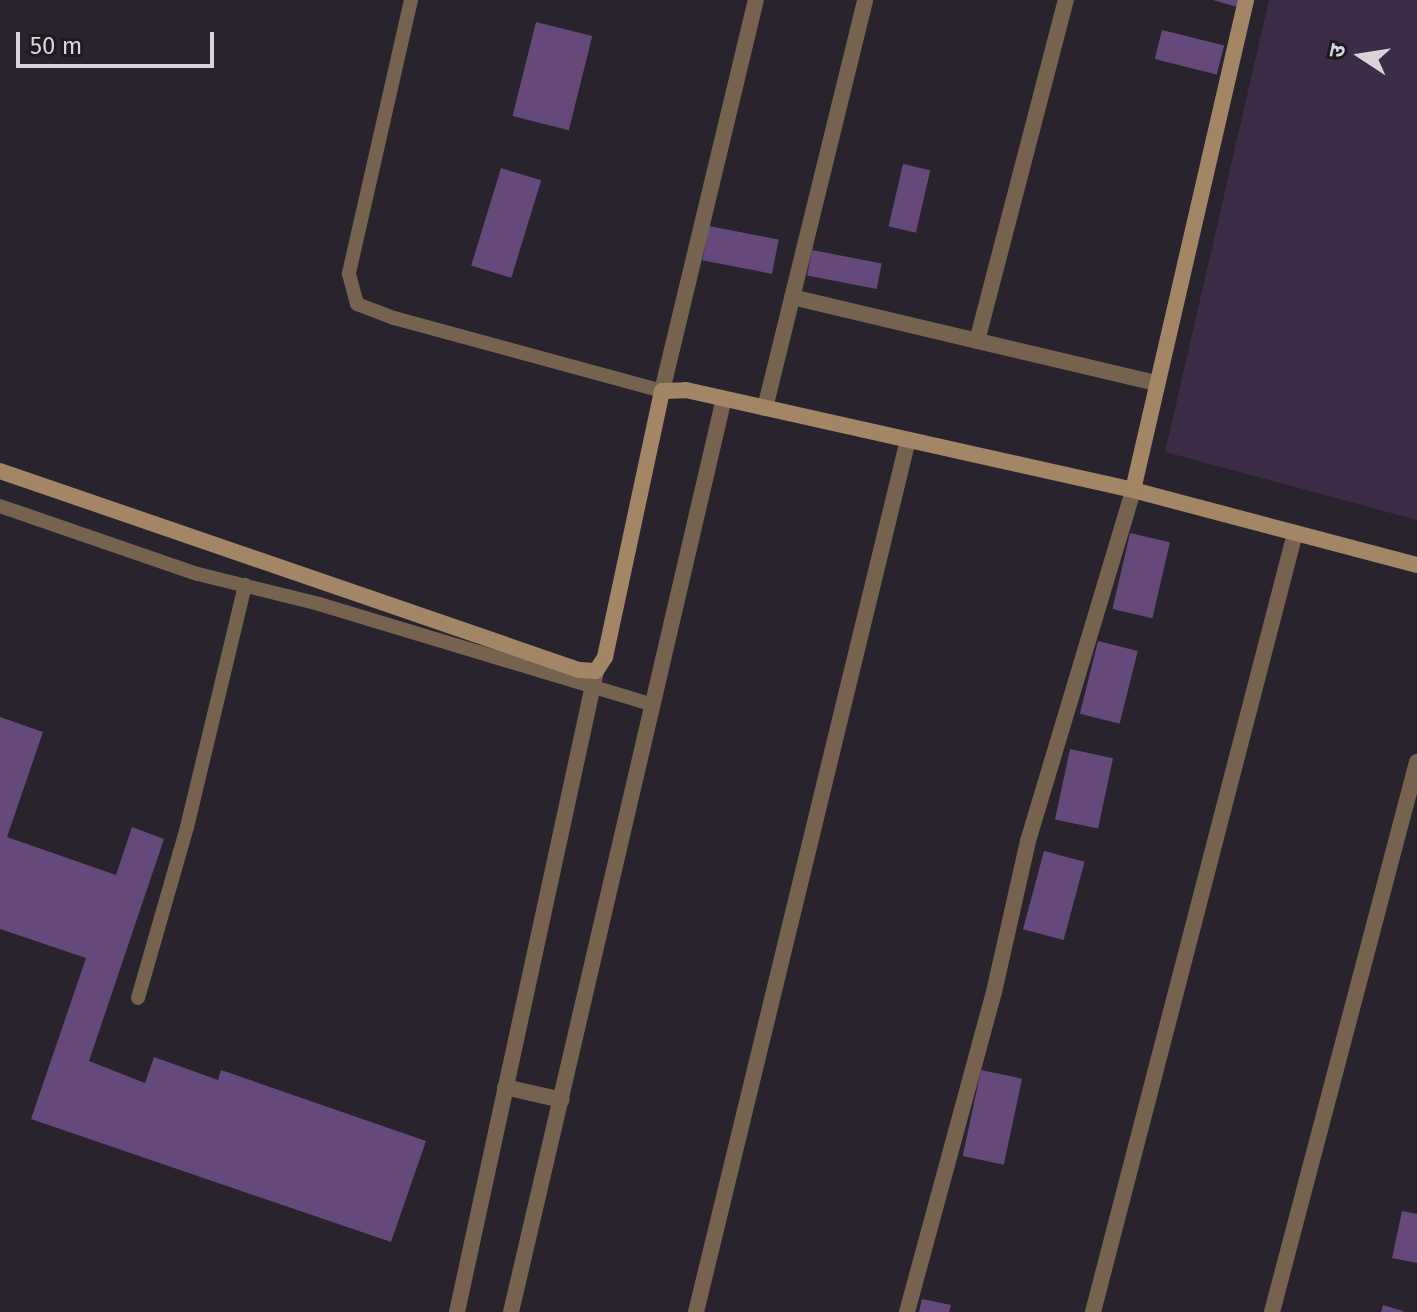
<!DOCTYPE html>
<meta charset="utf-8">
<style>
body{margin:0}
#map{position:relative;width:1417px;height:1312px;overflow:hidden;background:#28232c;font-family:"Fira Sans","Noto Sans Devanagari",sans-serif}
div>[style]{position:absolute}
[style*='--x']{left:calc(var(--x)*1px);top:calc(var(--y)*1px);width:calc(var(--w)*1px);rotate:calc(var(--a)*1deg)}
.green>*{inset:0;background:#3c2c48}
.building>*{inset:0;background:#64497a;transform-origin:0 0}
.lane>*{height:14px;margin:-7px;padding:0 7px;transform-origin:7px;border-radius:7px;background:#75634f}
.street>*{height:16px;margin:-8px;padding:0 8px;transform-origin:8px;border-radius:8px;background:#75634f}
.secondary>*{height:16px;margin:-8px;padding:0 8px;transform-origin:8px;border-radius:8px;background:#a28665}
span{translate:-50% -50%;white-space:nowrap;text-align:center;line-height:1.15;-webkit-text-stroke:7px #1e1a22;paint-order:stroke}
.north{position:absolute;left:1321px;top:16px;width:80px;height:80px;-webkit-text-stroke:6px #1e1a22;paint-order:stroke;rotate:282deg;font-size:22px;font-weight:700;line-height:32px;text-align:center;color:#d8d4da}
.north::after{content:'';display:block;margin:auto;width:28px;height:36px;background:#d8d4da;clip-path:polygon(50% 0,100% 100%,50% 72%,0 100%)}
.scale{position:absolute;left:16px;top:32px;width:198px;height:36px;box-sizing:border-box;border:4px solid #d8d4da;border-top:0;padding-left:10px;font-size:24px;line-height:28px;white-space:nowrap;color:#d8d4da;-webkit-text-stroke:6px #1e1a22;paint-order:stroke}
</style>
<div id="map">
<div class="green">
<div style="clip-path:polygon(1269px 0,1417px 0,1417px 520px,1165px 452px)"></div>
</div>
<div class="building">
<div style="clip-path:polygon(1213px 0,1238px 0,1237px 7px)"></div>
<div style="left:536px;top:22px;width:58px;height:97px;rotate:14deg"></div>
<div style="left:1162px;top:30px;width:64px;height:30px;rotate:14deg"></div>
<div style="left:903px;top:164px;width:28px;height:64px;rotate:13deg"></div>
<div style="left:501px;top:168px;width:42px;height:102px;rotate:17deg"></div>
<div style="left:709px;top:226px;width:71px;height:35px;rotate:11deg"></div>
<div style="left:812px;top:250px;width:71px;height:26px;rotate:11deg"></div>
<div style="left:1130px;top:533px;width:41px;height:78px;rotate:13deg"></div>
<div style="left:1098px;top:641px;width:41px;height:75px;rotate:14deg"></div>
<div style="clip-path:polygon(0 717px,43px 732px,7px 837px,116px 875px,132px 827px,164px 839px,89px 1061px,145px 1083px,154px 1057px,218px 1080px,221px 1070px,426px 1141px,391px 1242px,31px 1119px,86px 958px,0 929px)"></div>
<div style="left:1070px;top:749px;width:44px;height:72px;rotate:12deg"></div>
<div style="left:1044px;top:851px;width:42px;height:81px;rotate:15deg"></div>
<div style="left:981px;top:1070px;width:42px;height:88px;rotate:12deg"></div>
<div style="clip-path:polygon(1402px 1211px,1417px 1214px,1417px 1263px,1392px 1258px)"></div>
<div style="clip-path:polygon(922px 1299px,951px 1305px,949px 1312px,919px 1312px)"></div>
<div style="clip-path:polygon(1383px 1305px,1403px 1311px,1403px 1312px,1381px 1312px)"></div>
</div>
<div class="lane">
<div style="--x:411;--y:0;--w:281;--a:102.8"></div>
<div style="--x:349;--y:274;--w:31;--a:75"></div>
<div style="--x:357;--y:304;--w:40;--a:21"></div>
<div style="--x:394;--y:318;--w:278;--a:15.2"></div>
<div style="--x:0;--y:506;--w:209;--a:19"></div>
<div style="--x:198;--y:574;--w:125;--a:13.9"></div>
<div style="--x:319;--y:604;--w:349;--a:16.8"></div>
<div style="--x:138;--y:998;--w:178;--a:-74"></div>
<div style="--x:187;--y:827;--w:249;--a:-76.5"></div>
</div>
<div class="street">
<div style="--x:792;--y:297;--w:375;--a:13.3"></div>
<div style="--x:977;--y:341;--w:352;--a:-75.4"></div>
<div style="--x:662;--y:391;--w:402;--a:-76.5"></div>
<div style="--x:765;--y:408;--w:420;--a:-76.2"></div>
<div style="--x:505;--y:1087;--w:58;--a:12.8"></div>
<div style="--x:457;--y:1312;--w:656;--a:-77.76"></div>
<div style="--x:511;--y:1312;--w:938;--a:-76.88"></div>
<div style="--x:696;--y:1312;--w:897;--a:-76.34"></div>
<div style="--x:907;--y:1312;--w:332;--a:-74.8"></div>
<div style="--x:994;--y:992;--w:155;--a:-77.3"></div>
<div style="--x:1028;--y:841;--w:366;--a:-73.3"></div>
<div style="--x:1093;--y:1312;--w:805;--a:-75.46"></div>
<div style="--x:1272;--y:1312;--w:569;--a:-75.23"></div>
</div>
<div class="secondary">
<div style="--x:0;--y:471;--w:612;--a:18.97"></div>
<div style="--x:579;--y:670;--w:17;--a:3"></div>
<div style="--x:596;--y:671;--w:17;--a:-57"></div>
<div style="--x:605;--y:657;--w:272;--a:-77.9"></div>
<div style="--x:662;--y:391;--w:24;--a:-2"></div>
<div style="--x:686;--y:390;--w:458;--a:12.6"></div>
<div style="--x:1133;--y:490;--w:294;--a:14.8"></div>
<div style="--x:1133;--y:490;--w:503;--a:-77.01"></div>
</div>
<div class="north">उ</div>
<div class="scale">50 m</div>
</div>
